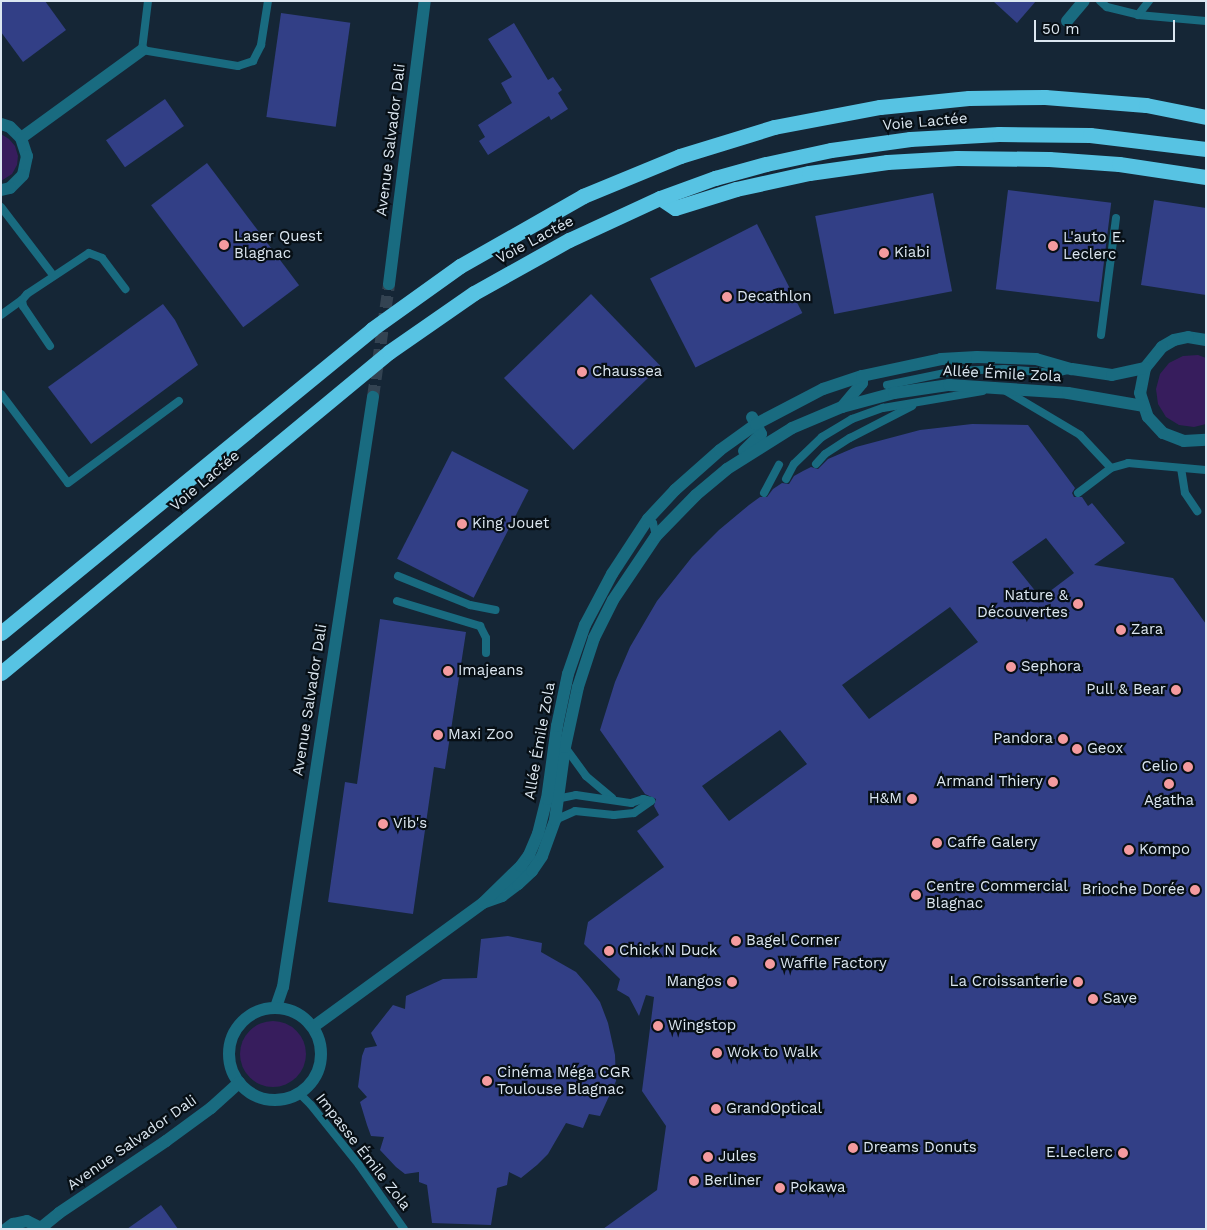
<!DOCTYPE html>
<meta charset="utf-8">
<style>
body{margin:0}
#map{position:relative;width:1207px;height:1230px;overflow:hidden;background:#152636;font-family:"Work Sans",sans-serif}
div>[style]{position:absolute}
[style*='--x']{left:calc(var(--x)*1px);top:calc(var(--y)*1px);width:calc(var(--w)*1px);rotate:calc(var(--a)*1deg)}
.green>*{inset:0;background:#371d5d}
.round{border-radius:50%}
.building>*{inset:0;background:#323f86;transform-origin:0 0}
.street-tunnel>*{height:12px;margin-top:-6px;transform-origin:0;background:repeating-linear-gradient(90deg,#334352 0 12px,transparent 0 18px)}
.lane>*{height:8px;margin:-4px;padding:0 4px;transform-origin:4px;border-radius:4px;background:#196b80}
.street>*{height:12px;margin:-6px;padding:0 6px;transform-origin:6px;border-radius:6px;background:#196b80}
.street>.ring{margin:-6px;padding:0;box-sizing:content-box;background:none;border:12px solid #196b80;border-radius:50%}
.highway>*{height:15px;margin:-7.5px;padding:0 7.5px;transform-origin:7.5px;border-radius:7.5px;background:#57c3e3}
.dots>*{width:14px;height:14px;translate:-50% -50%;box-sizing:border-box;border:2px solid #070f15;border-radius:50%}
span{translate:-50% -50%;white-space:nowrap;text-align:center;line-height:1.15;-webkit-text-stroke:4.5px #070f15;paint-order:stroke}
.street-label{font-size:15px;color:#dce7f1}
.poi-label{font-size:15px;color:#dce7f1}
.left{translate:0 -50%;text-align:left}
.right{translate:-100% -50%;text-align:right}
.frame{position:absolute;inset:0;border:2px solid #dce7f1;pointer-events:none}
.scale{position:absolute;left:1034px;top:20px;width:141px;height:22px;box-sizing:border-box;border:2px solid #dce7f1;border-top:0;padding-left:6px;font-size:15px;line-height:18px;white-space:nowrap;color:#dce7f1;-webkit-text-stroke:4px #070f15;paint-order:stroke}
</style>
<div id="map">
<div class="green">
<div style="clip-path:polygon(1px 134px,9px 139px,15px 146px,18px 156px,17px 165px,12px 174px,1px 181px)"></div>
<div style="clip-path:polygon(1198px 355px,1206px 358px,1206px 424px,1194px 427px,1179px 425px,1166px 417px,1158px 404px,1156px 389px,1160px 374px,1169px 363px,1183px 356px)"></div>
<div class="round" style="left:240px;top:1021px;width:66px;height:66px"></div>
</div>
<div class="building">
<div style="clip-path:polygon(1px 1px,45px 1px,66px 30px,23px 62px,1px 32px)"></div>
<div style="clip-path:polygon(993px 1px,1036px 1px,1017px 23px)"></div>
<div style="left:281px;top:13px;width:70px;height:105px;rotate:8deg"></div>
<div style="clip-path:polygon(514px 23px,548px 80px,553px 77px,562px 90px,558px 93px,568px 109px,551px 120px,549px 116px,488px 155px,479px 141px,485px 137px,478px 125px,512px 103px,501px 83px,512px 77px,488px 39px)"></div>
<div style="left:165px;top:99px;width:33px;height:72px;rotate:55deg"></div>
<div style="left:207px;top:163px;width:153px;height:70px;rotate:53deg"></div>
<div style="left:1008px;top:190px;width:104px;height:100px;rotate:7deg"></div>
<div style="left:933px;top:193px;width:100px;height:120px;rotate:79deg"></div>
<div style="clip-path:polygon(1154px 200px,1206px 208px,1206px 295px,1141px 285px)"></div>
<div style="left:757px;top:224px;width:100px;height:120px;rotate:63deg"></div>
<div style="left:591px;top:294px;width:100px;height:121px;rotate:46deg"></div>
<div style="clip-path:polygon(163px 304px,175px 320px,198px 365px,91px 444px,48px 387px)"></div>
<div style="clip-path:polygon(evenodd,972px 424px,1028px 425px,1075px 488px,1072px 493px,1074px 497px,1082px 497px,1088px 506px,1092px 503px,1125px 543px,1094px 565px,1173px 578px,1206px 624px,1206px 1229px,603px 1229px,657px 1190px,666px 1126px,642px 1091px,654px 997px,646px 995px,639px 1016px,629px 997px,617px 990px,620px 979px,584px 944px,588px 922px,664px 867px,637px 831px,659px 815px,654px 806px,656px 799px,645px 794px,600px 730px,615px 682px,630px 647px,657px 601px,692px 557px,719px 530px,749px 505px,760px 497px,767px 497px,773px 489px,782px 483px,789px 484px,794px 476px,803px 471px,811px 467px,818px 469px,828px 459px,856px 447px,920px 430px,972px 424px,1046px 538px,1074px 573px,1041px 598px,1012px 562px,1046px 538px,972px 424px,950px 607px,978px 642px,869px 719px,842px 685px,950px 607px,972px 424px,780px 730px,807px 764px,729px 821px,702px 786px,780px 730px)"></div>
<div style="left:452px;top:451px;width:86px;height:121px;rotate:27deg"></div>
<div style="clip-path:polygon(380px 619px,466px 632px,445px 769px,434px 767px,413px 914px,328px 902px,345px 782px,357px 784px)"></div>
<div style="clip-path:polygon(508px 936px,542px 943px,541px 952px,576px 972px,589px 987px,600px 1002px,608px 1023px,615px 1055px,616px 1081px,600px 1116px,589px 1114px,583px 1128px,566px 1123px,548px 1154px,537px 1165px,521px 1178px,509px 1172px,507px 1185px,497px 1188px,491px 1225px,432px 1223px,427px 1185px,419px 1182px,419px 1172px,405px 1174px,396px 1167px,380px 1150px,384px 1137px,371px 1136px,367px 1125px,360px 1102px,367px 1097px,358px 1087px,362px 1056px,365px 1048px,377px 1046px,371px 1033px,393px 1005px,405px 1009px,406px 996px,443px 979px,477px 978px,481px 939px)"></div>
<div style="clip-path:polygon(161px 1205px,178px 1229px,127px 1229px)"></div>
</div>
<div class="street-tunnel">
<div style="--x:373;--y:397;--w:114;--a:-81.9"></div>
</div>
<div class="lane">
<div style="--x:148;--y:1;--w:49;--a:97"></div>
<div style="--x:142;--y:50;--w:97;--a:9.5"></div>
<div style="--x:238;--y:66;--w:16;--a:-18"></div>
<div style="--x:253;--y:61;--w:18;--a:-63"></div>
<div style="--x:261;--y:45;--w:45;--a:-81"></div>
<div style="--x:1100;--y:1;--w:9;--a:41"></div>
<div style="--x:1107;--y:7;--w:32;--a:14"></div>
<div style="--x:1138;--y:15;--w:68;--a:5"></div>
<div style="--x:1138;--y:15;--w:18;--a:-52"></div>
<div style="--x:1;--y:207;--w:86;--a:52.6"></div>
<div style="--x:1;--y:315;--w:26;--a:-36"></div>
<div style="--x:1101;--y:335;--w:118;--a:-82.7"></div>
<div style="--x:50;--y:346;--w:48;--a:-124"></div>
<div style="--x:23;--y:306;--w:6;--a:-99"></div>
<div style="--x:22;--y:300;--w:8;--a:-50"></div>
<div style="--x:27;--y:294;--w:74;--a:-33.5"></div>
<div style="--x:89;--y:253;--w:14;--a:21"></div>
<div style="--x:102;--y:258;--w:39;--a:53"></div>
<div style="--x:887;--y:385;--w:68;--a:-11.8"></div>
<div style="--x:954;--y:371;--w:50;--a:-2.3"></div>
<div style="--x:1004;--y:369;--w:51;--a:4.5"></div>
<div style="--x:1055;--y:373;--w:13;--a:-13"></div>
<div style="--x:1006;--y:391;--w:86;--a:30.7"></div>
<div style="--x:1080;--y:435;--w:45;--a:46.8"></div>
<div style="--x:1;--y:394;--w:111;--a:53"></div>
<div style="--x:68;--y:483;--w:138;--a:-36.5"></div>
<div style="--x:816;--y:464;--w:13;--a:-48"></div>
<div style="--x:825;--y:454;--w:30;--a:-33"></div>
<div style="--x:850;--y:438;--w:70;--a:-27.3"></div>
<div style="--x:1181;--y:468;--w:25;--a:81"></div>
<div style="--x:1185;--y:493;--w:22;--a:56"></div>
<div style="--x:786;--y:479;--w:17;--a:-62"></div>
<div style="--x:794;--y:464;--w:39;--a:-44"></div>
<div style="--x:822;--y:437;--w:35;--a:-31"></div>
<div style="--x:852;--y:419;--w:33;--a:-20"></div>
<div style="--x:883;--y:408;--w:101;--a:-9.6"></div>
<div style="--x:764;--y:493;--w:32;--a:-62"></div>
<div style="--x:1078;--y:493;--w:41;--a:-37.1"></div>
<div style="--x:1111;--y:468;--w:18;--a:-16"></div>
<div style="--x:1128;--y:463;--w:78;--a:5.1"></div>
<div style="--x:648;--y:519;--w:6;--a:39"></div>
<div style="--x:653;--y:523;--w:13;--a:77"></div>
<div style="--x:398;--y:576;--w:78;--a:21.9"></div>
<div style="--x:470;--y:605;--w:26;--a:11"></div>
<div style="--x:397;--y:601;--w:87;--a:16.8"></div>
<div style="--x:480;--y:626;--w:13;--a:63"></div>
<div style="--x:486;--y:638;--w:15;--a:90"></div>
<div style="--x:565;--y:747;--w:36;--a:54"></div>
<div style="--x:586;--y:776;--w:34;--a:40"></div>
<div style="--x:556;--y:799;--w:20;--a:-11"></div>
<div style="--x:576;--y:795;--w:56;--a:8.3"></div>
<div style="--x:631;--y:803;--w:13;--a:-18"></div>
<div style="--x:643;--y:799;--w:8;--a:14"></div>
<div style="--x:555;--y:820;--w:22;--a:-24"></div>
<div style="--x:575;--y:811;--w:39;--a:6"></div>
<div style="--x:614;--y:815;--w:20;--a:-6"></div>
<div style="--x:634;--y:813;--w:21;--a:-35"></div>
<div style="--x:299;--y:1093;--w:17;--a:45"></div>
<div style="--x:311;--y:1105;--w:77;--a:51.3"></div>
<div style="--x:359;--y:1165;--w:78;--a:54.9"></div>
</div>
<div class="street">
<div style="--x:1067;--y:21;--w:26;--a:-50"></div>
<div style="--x:1;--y:124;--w:9;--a:18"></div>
<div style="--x:10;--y:127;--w:16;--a:45"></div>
<div style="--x:21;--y:138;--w:19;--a:72"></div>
<div style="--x:27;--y:156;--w:19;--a:102"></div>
<div style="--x:23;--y:175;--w:18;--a:135"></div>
<div style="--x:10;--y:188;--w:9;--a:167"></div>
<div style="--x:21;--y:138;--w:150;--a:-36"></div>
<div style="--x:389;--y:284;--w:285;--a:-82.8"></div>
<div style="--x:1206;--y:340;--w:18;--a:-171"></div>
<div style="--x:1188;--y:337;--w:14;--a:168"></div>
<div style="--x:1174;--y:340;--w:14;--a:150"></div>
<div style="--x:1162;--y:347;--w:27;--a:129"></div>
<div style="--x:1145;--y:368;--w:25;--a:101"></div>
<div style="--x:1140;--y:393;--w:25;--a:72"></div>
<div style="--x:1148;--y:417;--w:22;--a:47"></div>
<div style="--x:1163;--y:433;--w:22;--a:21"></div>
<div style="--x:1184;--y:441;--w:22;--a:-3"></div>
<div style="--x:842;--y:407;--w:31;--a:-50"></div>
<div style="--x:862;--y:383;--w:7;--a:-90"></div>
<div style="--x:744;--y:451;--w:24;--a:-45"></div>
<div style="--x:761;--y:434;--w:19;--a:-118"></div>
<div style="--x:485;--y:902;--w:18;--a:-19"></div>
<div style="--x:502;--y:896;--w:20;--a:-37"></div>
<div style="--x:518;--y:884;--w:19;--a:-43"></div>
<div style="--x:532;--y:871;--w:18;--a:-56"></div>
<div style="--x:542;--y:856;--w:38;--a:-70"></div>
<div style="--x:555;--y:820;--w:74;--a:-82.2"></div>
<div style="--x:565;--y:747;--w:61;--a:-77.8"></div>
<div style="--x:578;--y:687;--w:52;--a:-71.9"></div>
<div style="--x:594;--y:638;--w:42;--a:-63.4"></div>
<div style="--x:613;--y:600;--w:77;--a:-56.1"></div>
<div style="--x:656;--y:536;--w:57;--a:-45.7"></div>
<div style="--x:696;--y:495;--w:40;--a:-40"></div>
<div style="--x:727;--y:469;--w:77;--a:-32.2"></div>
<div style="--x:792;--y:428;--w:54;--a:-22.8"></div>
<div style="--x:842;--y:407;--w:54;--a:-15.1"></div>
<div style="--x:894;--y:393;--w:56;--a:-8.3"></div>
<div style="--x:949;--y:385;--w:119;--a:3.8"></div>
<div style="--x:1068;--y:393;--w:76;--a:9.8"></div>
<div style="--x:276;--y:1007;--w:21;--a:-71"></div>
<div style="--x:283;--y:987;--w:597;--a:-81.33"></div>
<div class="ring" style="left:229px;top:1008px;width:80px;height:80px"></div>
<div style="--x:313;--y:1027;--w:210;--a:-36.1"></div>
<div style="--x:483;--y:903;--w:53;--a:-44.2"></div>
<div style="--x:521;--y:866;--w:14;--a:-54"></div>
<div style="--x:529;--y:855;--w:23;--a:-67"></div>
<div style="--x:538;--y:834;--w:36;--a:-76"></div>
<div style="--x:547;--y:799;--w:74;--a:-82.2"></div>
<div style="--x:557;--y:726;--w:53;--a:-78.1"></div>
<div style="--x:568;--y:674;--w:52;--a:-70.9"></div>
<div style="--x:585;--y:625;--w:58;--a:-62.1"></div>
<div style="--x:612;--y:574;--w:66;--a:-56.8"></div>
<div style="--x:648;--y:519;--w:40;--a:-47"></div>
<div style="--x:675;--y:490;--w:60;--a:-41.6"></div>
<div style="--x:720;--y:450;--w:44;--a:-35.8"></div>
<div style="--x:756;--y:424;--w:76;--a:-27.6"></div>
<div style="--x:823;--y:389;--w:41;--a:-18.4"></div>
<div style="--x:862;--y:376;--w:81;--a:-12.1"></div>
<div style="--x:941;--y:359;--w:36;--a:-3"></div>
<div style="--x:977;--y:357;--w:59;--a:1.9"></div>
<div style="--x:1036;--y:359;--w:37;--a:16"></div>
<div style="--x:1072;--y:369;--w:40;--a:8.5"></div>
<div style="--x:1112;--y:375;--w:34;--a:-12"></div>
<div style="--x:42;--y:1227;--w:22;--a:-39"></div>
<div style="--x:59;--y:1213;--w:129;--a:-33.9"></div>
<div style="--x:166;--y:1141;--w:56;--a:-36.3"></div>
<div style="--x:211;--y:1108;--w:38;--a:-42"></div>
<div style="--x:6;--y:1229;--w:9;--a:-36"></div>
<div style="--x:13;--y:1224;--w:14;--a:-12"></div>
<div style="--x:27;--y:1221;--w:18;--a:27"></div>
</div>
<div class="highway">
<div style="--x:660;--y:198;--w:18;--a:34"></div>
<div style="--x:675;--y:208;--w:64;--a:-17.3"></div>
<div style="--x:736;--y:189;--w:75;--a:-12.4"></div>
<div style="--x:809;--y:173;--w:79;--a:-8"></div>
<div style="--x:887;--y:162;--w:70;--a:-3.3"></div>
<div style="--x:957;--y:158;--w:92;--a:0.6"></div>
<div style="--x:1049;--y:159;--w:70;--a:4.1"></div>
<div style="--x:1119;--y:164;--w:88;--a:8.5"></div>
<div style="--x:1;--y:633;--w:480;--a:-39.3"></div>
<div style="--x:372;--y:329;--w:108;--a:-35.6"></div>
<div style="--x:460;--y:266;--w:142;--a:-29.6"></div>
<div style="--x:583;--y:196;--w:105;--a:-22.4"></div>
<div style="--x:680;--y:156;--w:98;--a:-17.1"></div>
<div style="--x:774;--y:127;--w:108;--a:-10.7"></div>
<div style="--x:880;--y:107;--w:89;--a:-5.8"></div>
<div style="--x:969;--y:98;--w:76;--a:-0.8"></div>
<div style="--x:1045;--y:97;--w:101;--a:4.5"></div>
<div style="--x:1146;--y:105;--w:61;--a:11.3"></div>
<div style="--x:1;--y:673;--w:504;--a:-39.6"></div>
<div style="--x:389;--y:352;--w:103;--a:-34.8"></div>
<div style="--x:474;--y:293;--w:109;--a:-29.2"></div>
<div style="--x:569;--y:240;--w:100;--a:-24.8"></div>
<div style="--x:660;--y:198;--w:59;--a:-20"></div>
<div style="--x:715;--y:178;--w:53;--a:-15.4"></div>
<div style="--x:766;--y:164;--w:66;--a:-12.2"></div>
<div style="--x:831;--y:150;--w:80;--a:-7.9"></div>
<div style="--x:910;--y:139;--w:89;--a:-3.2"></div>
<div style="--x:999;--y:134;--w:91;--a:0.6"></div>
<div style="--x:1090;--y:135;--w:117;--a:6.9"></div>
</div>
<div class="dots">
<div style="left:224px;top:245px;background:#f49b9f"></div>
<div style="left:1053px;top:246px;background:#f49b9f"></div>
<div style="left:884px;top:253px;background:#f49b9f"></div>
<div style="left:727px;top:297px;background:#f49b9f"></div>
<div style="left:582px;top:372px;background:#f49b9f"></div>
<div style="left:462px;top:524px;background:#f49b9f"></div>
<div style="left:1078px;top:604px;background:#f49b9f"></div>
<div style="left:1121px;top:630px;background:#f49b9f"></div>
<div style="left:1011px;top:667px;background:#f49b9f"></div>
<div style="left:448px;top:671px;background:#f49b9f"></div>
<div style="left:1176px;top:690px;background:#f49b9f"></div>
<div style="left:438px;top:735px;background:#f49b9f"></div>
<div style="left:1063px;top:739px;background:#f49b9f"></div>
<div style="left:1077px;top:749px;background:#f49b9f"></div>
<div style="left:1188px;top:767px;background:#f49b9f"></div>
<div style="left:1053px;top:782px;background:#f49b9f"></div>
<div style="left:1169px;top:784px;background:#f49b9f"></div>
<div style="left:912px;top:799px;background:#f49b9f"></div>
<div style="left:383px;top:824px;background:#f49b9f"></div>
<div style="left:937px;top:843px;background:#f49b9f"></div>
<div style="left:1129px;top:850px;background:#f49b9f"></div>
<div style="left:1195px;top:890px;background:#f49b9f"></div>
<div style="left:916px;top:895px;background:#f49b9f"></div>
<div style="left:736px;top:941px;background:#f49b9f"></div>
<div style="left:609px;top:951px;background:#f49b9f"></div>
<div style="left:770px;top:964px;background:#f49b9f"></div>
<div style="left:732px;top:982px;background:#f49b9f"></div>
<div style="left:1078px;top:982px;background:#f49b9f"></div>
<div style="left:1093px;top:999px;background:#f49b9f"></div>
<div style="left:658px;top:1026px;background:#f49b9f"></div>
<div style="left:717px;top:1053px;background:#f49b9f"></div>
<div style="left:487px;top:1081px;background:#f49b9f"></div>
<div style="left:716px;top:1109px;background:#f49b9f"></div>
<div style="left:853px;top:1148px;background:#f49b9f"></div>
<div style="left:1123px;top:1153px;background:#f49b9f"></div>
<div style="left:708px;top:1157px;background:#f49b9f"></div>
<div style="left:694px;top:1181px;background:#f49b9f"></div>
<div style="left:780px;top:1188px;background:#f49b9f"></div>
</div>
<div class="street-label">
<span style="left:925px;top:122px;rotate:-5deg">Voie Lactée</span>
<span style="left:391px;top:140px;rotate:-83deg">Avenue Salvador Dali</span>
<span style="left:535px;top:240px;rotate:-28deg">Voie Lactée</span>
<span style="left:1002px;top:374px;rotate:3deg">Allée Émile Zola</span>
<span style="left:205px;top:481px;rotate:-40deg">Voie Lactée</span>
<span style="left:310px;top:700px;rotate:-81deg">Avenue Salvador Dali</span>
<span style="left:540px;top:741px;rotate:-80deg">Allée Émile Zola</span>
<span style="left:132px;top:1143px;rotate:-35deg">Avenue Salvador Dali</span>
<span style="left:363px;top:1152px;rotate:52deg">Impasse Émile Zola</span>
</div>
<div class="poi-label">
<span class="left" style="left:234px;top:245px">Laser Quest<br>Blagnac</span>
<span class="left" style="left:1063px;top:246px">L'auto E.<br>Leclerc</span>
<span class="left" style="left:894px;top:253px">Kiabi</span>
<span class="left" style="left:737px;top:297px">Decathlon</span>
<span class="left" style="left:592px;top:372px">Chaussea</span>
<span class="left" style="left:472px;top:524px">King Jouet</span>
<span class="right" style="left:1068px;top:604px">Nature &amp;<br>Découvertes</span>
<span class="left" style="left:1131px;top:630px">Zara</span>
<span class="left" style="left:1021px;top:667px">Sephora</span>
<span class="left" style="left:458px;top:671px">Imajeans</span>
<span class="right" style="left:1166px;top:690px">Pull &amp; Bear</span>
<span class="left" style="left:448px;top:735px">Maxi Zoo</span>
<span class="right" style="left:1053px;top:739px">Pandora</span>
<span class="left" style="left:1087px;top:749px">Geox</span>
<span class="right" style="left:1178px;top:767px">Celio</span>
<span class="right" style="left:1043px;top:782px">Armand Thiery</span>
<span class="right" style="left:902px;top:799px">H&amp;M</span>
<span style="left:1169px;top:801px">Agatha</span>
<span class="left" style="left:393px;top:824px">Vib's</span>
<span class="left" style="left:947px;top:843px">Caffe Galery</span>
<span class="left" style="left:1139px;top:850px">Kompo</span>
<span class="left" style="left:926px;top:895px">Centre Commercial<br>Blagnac</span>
<span class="right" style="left:1185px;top:890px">Brioche Dorée</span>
<span class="left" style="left:746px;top:941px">Bagel Corner</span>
<span class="left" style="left:619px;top:951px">Chick N Duck</span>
<span class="left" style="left:780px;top:964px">Waffle Factory</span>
<span class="right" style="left:722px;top:982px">Mangos</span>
<span class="right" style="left:1068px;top:982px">La Croissanterie</span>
<span class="left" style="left:1103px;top:999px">Save</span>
<span class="left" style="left:668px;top:1026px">Wingstop</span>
<span class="left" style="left:727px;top:1053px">Wok to Walk</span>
<span class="left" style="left:497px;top:1081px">Cinéma Méga CGR<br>Toulouse Blagnac</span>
<span class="left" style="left:726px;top:1109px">GrandOptical</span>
<span class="left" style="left:863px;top:1148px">Dreams Donuts</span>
<span class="right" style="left:1113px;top:1153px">E.Leclerc</span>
<span class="left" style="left:718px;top:1157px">Jules</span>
<span class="left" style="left:704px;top:1181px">Berliner</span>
<span class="left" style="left:790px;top:1188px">Pokawa</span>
</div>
<div class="frame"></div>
<div class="scale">50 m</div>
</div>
